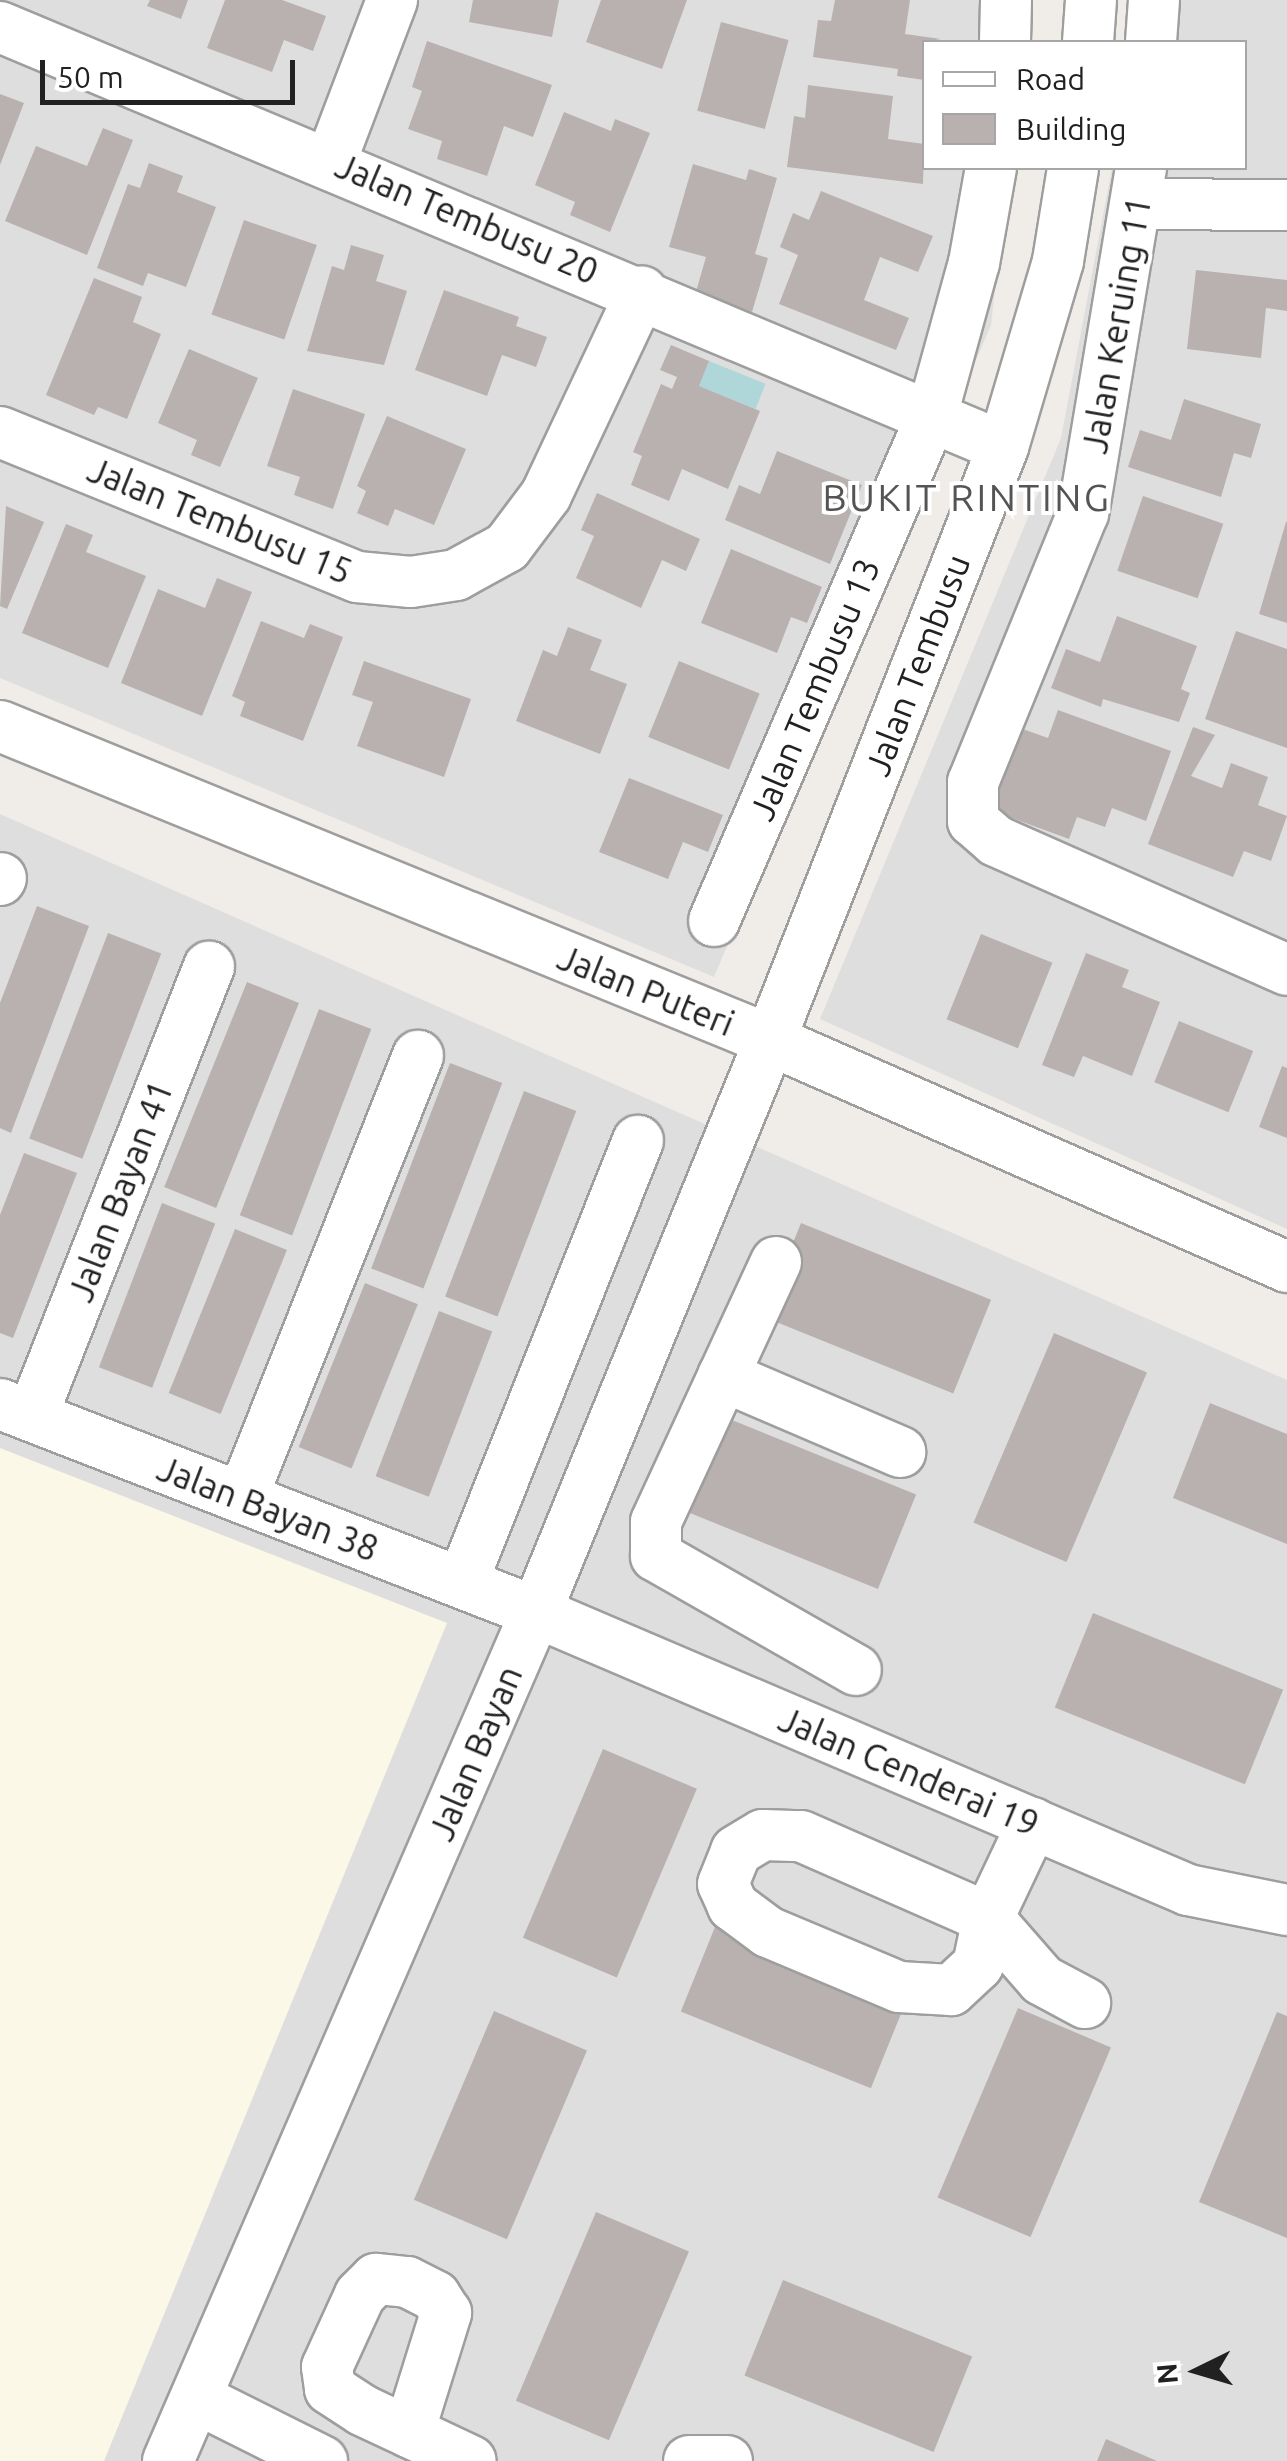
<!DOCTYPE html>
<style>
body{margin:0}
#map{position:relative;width:1287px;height:2461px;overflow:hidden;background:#f0ede9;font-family:Ubuntu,sans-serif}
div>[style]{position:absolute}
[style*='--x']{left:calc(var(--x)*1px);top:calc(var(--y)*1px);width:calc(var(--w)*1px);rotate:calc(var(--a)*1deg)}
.residential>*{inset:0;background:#dfdede}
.education>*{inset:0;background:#fcf8e7}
.water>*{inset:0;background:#afd6d8;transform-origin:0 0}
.building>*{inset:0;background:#b9b1af;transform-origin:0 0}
.roads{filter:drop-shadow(2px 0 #9e9e9e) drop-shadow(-2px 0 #9e9e9e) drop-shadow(0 2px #9e9e9e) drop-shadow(0 -2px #9e9e9e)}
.minor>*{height:50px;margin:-25px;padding:0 25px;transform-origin:25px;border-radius:25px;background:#fff}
span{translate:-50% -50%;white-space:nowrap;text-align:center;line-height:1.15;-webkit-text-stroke:8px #fff;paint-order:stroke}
.street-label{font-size:35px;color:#212121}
.neighbourhood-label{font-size:38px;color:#545454;letter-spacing:2.5px}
.legend{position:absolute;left:922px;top:40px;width:325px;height:130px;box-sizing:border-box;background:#fff;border:2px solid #a6a6a6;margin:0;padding:12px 18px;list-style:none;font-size:30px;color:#212121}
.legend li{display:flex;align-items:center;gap:20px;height:50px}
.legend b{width:50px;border:2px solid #a6a6a6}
.north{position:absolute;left:1147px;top:2321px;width:100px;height:100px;-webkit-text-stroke:8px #fff;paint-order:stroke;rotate:265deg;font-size:28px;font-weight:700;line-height:40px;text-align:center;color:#212121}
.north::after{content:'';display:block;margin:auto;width:35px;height:45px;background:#212121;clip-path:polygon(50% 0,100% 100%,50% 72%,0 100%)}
.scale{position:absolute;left:40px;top:60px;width:255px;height:45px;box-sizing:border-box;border:5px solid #212121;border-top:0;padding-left:12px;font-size:30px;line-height:35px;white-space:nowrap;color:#212121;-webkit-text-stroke:8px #fff;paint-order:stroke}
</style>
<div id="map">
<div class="residential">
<div style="clip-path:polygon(0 0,1028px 0,1023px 42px,924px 42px,924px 168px,1009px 168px,991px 325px,714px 977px,0 678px)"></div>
<div style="clip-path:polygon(1128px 0,1287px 0,1287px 1229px,820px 1019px,1061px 438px,1112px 168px,1244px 168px,1244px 42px,1126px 42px)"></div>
<div style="clip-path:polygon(0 814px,1287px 1380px,1287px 2461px,0 2461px)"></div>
</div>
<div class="education">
<div style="clip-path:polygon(0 1448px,447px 1623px,104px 2461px,0 2461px)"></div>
</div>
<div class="water">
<div style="left:709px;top:361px;width:61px;height:27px;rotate:22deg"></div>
</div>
<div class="building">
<div style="clip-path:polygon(150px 0,188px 0,181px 19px,147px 6px)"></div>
<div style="clip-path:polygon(225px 0,282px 0,326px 16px,313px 51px,284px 40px,272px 72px,207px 48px)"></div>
<div style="clip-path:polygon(473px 0,559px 0,552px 37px,469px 22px)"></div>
<div style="clip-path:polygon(601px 0,687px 0,662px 69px,586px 42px)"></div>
<div style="clip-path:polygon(835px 0,910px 0,905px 34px,941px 39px,924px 42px,924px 80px,897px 76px,898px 69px,813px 57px,818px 20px,831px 21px)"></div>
<div style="left:721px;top:22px;width:70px;height:92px;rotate:15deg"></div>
<div style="clip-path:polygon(427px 41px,552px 85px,533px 137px,504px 126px,487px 176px,437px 159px,442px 141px,408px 129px,422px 91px,412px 87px)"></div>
<div style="clip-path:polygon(808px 85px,893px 96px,888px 139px,924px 144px,923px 184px,787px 167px,794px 116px,805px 118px)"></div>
<div style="clip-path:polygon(0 94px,24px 103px,0 165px)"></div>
<div style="clip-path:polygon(564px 112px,611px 131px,615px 119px,650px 133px,610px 232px,570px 215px,575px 202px,535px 185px)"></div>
<div style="clip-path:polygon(103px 128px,133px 140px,87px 255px,5px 221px,36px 146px,87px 166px)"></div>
<div style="clip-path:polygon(149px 163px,183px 176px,177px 192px,216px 207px,186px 287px,148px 273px,143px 286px,97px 268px,128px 184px,140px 188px)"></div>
<div style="clip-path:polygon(693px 164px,746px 180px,749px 169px,777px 178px,755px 254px,768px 258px,752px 312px,695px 295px,706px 257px,669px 247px)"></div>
<div style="clip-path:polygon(821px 191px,933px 236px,918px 272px,880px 257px,864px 300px,909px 318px,896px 350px,779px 304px,798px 255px,780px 247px,793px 213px,809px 220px)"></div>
<div style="left:244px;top:220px;width:77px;height:100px;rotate:19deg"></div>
<div style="clip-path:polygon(351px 245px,384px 255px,376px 281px,407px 291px,384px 365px,307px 351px,332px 266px,344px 270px)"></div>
<div style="clip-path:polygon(1196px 270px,1287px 280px,1287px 311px,1266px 308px,1261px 358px,1187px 349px)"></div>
<div style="clip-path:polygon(94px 278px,142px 297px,133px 322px,161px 334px,127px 419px,98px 407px,94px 415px,46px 395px)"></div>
<div style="clip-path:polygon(444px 290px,519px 317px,516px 326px,547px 337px,536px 367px,502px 355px,487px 396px,415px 370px)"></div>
<div style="clip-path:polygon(671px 345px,709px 361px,699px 386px,760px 411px,728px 489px,682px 469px,669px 501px,631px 485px,642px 456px,633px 452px,661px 384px,672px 389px,677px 377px,660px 370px)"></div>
<div style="clip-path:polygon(189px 349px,258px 378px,220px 467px,191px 455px,197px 440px,158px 423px)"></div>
<div style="clip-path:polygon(293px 389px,365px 414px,333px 509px,294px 495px,300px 477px,267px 466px)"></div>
<div style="clip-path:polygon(1184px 399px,1261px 424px,1251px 458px,1234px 453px,1221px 497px,1128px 467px,1140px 430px,1171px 440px)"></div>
<div style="clip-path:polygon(387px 416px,466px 449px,434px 525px,395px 509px,388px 526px,357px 513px,366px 491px,357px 486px)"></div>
<div style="clip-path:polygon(777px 451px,862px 485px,830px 564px,725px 520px,739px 485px,760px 494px)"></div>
<div style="clip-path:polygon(597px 493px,700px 539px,686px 571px,662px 560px,641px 608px,576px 578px,594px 536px,581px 530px)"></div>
<div style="left:1143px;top:496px;width:85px;height:79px;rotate:19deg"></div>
<div style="clip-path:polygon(6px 506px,44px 522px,7px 609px,0 606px)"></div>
<div style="clip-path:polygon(1286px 522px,1287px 522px,1287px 623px,1259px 614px)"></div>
<div style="clip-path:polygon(66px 524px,93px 535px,86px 552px,146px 576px,108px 668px,22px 633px)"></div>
<div style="clip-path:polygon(731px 549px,822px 587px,807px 623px,791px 617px,777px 653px,701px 623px)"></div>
<div style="clip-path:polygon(217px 578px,252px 592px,202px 716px,121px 683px,158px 589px,205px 608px)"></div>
<div style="clip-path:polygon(1117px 616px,1197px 646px,1181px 689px,1190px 693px,1179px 722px,1103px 699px,1101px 707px,1051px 688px,1066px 649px,1100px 662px)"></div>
<div style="clip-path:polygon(261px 621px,304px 638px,310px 624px,343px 637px,303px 741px,240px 716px,245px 702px,232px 696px)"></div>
<div style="clip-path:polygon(568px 627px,602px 640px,590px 670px,627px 684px,600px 754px,516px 721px,543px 650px,557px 656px)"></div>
<div style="clip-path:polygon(1236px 631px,1287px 649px,1287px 748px,1205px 719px)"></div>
<div style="clip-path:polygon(364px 661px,471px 699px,444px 777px,357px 746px,373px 702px,352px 695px)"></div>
<div style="left:679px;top:661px;width:87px;height:82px;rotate:22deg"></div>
<div style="clip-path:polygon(1058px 710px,1171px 751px,1146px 821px,1112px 808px,1105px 827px,1077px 817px,1069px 839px,987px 809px,1017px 727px,1048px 738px)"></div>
<div style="clip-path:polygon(1193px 727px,1215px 735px,1191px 776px,1222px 788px,1231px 763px,1268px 777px,1258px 805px,1287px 816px,1271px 861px,1244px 851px,1233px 877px,1148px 844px)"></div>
<div style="clip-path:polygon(629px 778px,723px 815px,708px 852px,683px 842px,668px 879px,599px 852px)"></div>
<div style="clip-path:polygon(37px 906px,89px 926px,11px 1133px,0 1128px,0 1003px)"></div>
<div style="left:108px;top:933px;width:57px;height:220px;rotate:21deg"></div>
<div style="left:981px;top:934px;width:77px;height:92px;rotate:22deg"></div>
<div style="clip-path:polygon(1086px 953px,1129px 970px,1122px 987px,1160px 1002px,1132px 1076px,1083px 1056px,1074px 1077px,1042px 1065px)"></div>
<div style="left:247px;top:982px;width:56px;height:221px;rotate:22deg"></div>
<div style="left:319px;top:1009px;width:56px;height:221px;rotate:21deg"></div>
<div style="left:1179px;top:1021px;width:80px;height:66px;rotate:22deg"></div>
<div style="left:450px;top:1063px;width:56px;height:220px;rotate:21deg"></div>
<div style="clip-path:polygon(1282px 1066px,1287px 1068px,1287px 1138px,1259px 1127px)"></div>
<div style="left:524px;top:1091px;width:56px;height:220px;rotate:21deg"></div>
<div style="clip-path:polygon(24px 1153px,77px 1173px,13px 1338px,0 1333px,0 1215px)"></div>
<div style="left:162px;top:1203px;width:57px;height:176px;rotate:21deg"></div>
<div style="left:801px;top:1223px;width:205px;height:101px;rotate:22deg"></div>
<div style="left:235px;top:1229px;width:56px;height:177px;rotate:22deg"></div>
<div style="left:365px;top:1283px;width:57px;height:177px;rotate:22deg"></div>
<div style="left:439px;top:1311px;width:57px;height:177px;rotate:21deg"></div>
<div style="left:1054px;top:1333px;width:101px;height:206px;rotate:23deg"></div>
<div style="clip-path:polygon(1210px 1403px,1287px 1434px,1287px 1544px,1173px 1498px)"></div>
<div style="left:727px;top:1418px;width:204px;height:102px;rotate:22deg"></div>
<div style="left:1093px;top:1613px;width:205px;height:102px;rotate:22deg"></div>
<div style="left:603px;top:1749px;width:102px;height:205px;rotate:23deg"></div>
<div style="left:719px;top:1917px;width:205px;height:102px;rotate:22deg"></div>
<div style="left:1018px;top:2008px;width:101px;height:206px;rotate:23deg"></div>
<div style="left:494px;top:2011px;width:101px;height:205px;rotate:23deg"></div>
<div style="clip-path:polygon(1277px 2012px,1287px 2016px,1287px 2238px,1199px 2202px)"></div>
<div style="left:596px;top:2212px;width:101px;height:205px;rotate:23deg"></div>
<div style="left:783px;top:2280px;width:204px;height:103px;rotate:22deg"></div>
<div style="clip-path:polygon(1106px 2439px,1157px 2461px,1097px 2461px)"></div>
</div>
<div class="roads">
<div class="minor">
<div style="--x:0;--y:27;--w:1087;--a:22.72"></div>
<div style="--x:1005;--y:42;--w:42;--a:-88.6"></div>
<div style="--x:1088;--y:42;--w:42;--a:-85.9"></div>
<div style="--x:1151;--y:42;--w:42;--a:-85.9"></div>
<div style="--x:331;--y:161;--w:172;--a:-69.2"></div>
<div style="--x:1141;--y:168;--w:350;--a:99.5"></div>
<div style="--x:1083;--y:513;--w:291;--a:112.2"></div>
<div style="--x:973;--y:782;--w:39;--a:90"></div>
<div style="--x:973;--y:821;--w:30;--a:41"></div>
<div style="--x:996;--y:841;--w:318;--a:23.9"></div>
<div style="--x:1139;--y:204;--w:148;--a:0.4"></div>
<div style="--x:0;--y:432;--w:385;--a:22.1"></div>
<div style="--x:357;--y:577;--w:54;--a:5.3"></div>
<div style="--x:411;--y:582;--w:46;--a:-8.8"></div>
<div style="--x:456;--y:575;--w:58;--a:-28.8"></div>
<div style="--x:507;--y:547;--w:65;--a:-53.1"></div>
<div style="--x:546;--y:495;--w:225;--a:-64.8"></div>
<div style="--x:0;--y:726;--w:832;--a:22.19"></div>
<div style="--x:770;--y:1040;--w:565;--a:23.7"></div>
<div style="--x:0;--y:880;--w:2;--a:-63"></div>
<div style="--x:714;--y:921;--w:551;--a:-66.69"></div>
<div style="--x:932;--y:415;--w:158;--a:-74.6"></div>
<div style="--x:974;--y:263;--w:97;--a:-79.9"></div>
<div style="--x:776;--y:1262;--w:286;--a:114.8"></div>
<div style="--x:656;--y:1522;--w:34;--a:90"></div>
<div style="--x:656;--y:1556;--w:230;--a:29.7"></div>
<div style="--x:723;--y:1376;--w:193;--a:23.2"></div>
<div style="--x:0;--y:1404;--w:575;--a:21.21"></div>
<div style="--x:536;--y:1612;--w:709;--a:23.09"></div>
<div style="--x:1188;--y:1890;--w:101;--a:11.4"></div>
<div style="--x:32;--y:1416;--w:483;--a:-68.5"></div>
<div style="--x:242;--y:1498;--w:476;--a:-68.3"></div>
<div style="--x:462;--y:1583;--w:476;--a:-68.3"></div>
<div style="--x:1033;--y:1823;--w:105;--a:115.3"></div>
<div style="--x:988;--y:1918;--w:82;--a:48.9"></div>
<div style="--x:1042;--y:1980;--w:49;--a:28.1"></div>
<div style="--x:763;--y:1835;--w:38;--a:2"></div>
<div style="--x:801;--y:1836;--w:204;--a:23.7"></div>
<div style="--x:988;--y:1918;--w:48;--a:102"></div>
<div style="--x:978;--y:1965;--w:37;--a:137"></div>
<div style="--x:951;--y:1990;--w:52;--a:-176.7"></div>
<div style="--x:899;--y:1987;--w:142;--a:-157.2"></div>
<div style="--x:768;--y:1932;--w:44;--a:-143.4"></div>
<div style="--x:733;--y:1906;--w:24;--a:-114"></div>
<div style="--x:723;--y:1884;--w:35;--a:-68"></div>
<div style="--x:736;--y:1851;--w:31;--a:-31"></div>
<div style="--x:196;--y:2398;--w:141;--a:26.6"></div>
<div style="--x:409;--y:2432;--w:125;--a:-72.7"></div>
<div style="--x:446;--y:2313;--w:20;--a:-123"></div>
<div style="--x:435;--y:2296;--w:31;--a:-153"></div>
<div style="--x:407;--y:2282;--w:31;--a:-174"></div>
<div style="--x:376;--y:2279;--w:23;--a:135"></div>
<div style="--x:360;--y:2295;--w:79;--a:114.6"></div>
<div style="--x:327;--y:2367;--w:22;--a:82"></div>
<div style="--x:330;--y:2389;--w:38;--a:33"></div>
<div style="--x:362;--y:2410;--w:52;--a:25.1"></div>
<div style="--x:409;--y:2432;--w:68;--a:25.1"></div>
<div style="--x:168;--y:2461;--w:925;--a:-66.57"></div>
<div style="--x:536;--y:1612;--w:618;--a:-67.75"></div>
<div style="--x:770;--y:1040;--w:637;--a:-68.55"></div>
<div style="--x:1003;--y:447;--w:194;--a:-73.5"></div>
<div style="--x:1058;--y:261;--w:94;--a:-80.8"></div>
<div style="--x:689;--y:2461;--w:38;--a:0"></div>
</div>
</div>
<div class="street-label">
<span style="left:467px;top:218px;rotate:23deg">Jalan Tembusu 20</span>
<span style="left:1116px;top:325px;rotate:-80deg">Jalan Keruing 11</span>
<span style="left:220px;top:520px;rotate:22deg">Jalan Tembusu 15</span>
<span style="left:917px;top:665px;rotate:-69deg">Jalan Tembusu</span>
<span style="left:814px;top:689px;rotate:-67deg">Jalan Tembusu 13</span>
<span style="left:646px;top:990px;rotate:22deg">Jalan Puteri</span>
<span style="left:120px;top:1191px;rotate:-69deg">Jalan Bayan 41</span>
<span style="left:268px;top:1508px;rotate:21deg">Jalan Bayan 38</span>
<span style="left:475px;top:1753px;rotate:-67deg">Jalan Bayan</span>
<span style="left:909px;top:1771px;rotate:23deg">Jalan Cenderai 19</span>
</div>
<div class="neighbourhood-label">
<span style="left:967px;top:498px">BUKIT RINTING</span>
</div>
<ul class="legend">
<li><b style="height:12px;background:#fff"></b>Road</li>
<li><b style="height:28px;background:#b9b1af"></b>Building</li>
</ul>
<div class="north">N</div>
<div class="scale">50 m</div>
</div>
